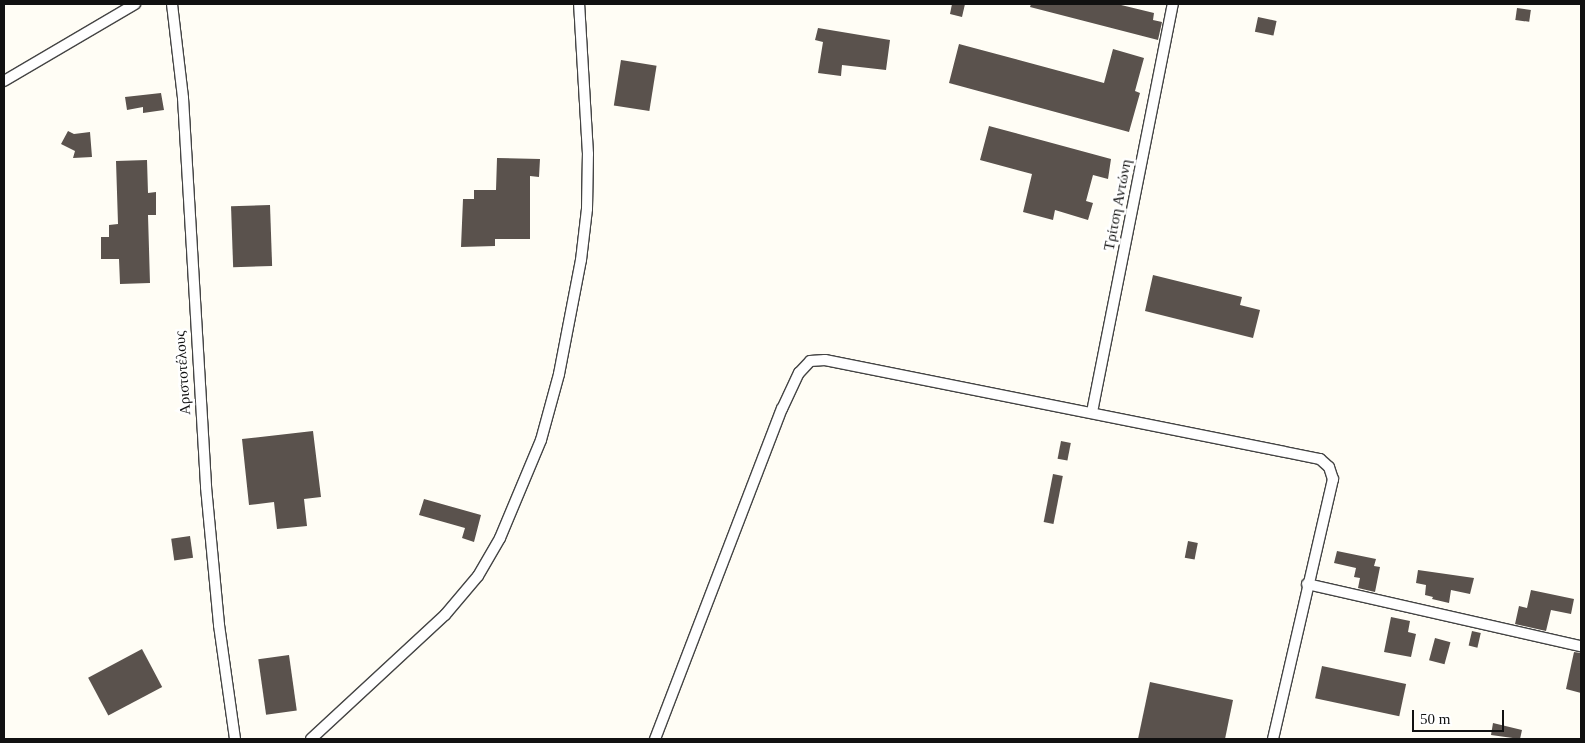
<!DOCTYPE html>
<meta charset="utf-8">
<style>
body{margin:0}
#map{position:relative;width:1585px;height:743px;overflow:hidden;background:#fffdf5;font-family:"Times New Roman",serif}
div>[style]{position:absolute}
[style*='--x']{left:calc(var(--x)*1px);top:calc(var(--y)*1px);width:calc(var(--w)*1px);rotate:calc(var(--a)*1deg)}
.building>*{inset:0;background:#5a524d;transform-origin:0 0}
.roads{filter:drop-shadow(1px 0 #444) drop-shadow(-1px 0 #444) drop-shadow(0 1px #444) drop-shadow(0 -1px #444)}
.minor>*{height:10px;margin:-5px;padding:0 5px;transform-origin:5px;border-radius:5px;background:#fff}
span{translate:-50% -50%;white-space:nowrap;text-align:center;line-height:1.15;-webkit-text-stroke:5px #fff;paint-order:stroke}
.street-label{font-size:15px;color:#111}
.frame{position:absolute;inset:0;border:5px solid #111;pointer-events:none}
.scale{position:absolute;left:1412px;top:710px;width:92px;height:22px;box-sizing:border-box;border:2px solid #111;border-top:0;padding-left:6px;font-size:15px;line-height:18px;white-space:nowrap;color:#111;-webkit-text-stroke:4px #fff;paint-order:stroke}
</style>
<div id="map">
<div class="building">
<div style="clip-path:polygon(952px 4px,965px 4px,962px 17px,950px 14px)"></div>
<div style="clip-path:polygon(1031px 4px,1117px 4px,1154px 13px,1153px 20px,1162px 22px,1158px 40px,1030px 7px)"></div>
<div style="left:1517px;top:8px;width:14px;height:12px;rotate:8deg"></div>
<div style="left:1258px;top:17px;width:19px;height:15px;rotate:12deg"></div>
<div style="clip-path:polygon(818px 28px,890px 40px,886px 70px,842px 65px,841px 76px,818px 73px,823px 42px,815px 40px)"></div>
<div style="clip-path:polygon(959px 44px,1104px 83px,1113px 49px,1144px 58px,1135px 91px,1140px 93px,1129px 132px,949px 83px)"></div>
<div style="left:621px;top:60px;width:36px;height:46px;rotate:9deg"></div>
<div style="clip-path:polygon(161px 93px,164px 110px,143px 113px,143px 107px,127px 110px,125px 97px)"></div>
<div style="clip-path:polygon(989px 126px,1111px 159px,1108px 179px,1093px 175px,1086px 201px,1093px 203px,1088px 220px,1055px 210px,1053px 220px,1023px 212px,1032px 174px,980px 160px)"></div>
<div style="clip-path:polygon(68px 131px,74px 134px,90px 132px,92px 157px,73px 158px,75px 151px,61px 144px)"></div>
<div style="clip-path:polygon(497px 158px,540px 159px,539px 177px,530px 176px,530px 239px,495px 239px,495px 246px,461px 247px,463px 199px,474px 199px,474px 190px,496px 190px)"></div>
<div style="clip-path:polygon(147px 160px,148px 193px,156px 192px,156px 215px,148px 215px,150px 283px,120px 284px,119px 259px,101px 259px,101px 237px,109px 237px,109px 225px,118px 224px,116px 161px)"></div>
<div style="left:270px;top:205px;width:61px;height:39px;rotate:88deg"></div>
<div style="clip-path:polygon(1153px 275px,1242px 297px,1240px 305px,1260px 310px,1253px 338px,1145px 311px)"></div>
<div style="clip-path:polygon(313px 431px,321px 497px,304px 499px,307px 526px,277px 529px,274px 502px,249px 505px,242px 439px)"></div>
<div style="left:1061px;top:441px;width:10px;height:18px;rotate:11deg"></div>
<div style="left:1053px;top:474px;width:10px;height:49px;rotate:11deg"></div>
<div style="clip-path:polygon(424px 499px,481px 515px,474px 542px,462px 538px,465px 528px,419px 515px)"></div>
<div style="left:190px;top:536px;width:22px;height:19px;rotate:82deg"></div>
<div style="left:1188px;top:541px;width:10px;height:17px;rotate:11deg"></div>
<div style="clip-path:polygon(1337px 551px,1376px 559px,1374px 566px,1380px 567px,1375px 592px,1358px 588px,1360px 578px,1354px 577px,1356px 568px,1334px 563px)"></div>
<div style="clip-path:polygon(1418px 570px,1474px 578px,1470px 594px,1451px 590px,1449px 603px,1432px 599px,1433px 597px,1425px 595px,1426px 585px,1416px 583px)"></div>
<div style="clip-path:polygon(1531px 590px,1574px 599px,1571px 614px,1551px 610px,1546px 631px,1515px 624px,1519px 606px,1527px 608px)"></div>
<div style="clip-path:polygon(1391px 617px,1410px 621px,1408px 632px,1416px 634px,1411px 657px,1384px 652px)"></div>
<div style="left:1472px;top:631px;width:9px;height:15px;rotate:13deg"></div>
<div style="left:1435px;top:638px;width:16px;height:23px;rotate:15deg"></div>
<div style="left:142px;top:649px;width:43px;height:61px;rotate:62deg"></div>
<div style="clip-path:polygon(1574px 652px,1581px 653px,1581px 693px,1566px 689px)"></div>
<div style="left:289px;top:655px;width:56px;height:31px;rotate:82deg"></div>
<div style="left:1322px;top:666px;width:86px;height:33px;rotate:12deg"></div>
<div style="clip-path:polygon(1150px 682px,1233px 700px,1225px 739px,1138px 739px)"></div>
<div style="clip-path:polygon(1493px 723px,1522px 730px,1520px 739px,1491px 735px)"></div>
</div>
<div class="roads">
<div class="minor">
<div style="--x:172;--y:4;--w:95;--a:83.3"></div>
<div style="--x:183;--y:98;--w:390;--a:86.6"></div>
<div style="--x:206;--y:487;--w:139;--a:84.6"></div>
<div style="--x:219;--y:625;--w:115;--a:82"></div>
<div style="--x:4;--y:81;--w:152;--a:-30.4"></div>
<div style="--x:1092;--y:412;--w:416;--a:-78.8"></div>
<div style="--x:1307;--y:584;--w:281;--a:12.8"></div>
<div style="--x:311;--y:739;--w:183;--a:-42.8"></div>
<div style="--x:445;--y:615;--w:51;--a:-49.8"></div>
<div style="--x:478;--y:576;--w:44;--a:-59.9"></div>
<div style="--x:500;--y:538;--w:106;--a:-67.3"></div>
<div style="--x:541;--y:440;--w:68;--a:-74.7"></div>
<div style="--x:559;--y:374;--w:116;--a:-79.1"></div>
<div style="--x:581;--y:260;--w:51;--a:-83.3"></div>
<div style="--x:587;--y:209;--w:55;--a:-89"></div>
<div style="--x:588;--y:154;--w:150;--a:-93.4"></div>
<div style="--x:655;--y:739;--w:354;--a:-69"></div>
<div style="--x:782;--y:409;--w:40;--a:-65"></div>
<div style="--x:799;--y:373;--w:16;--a:-47"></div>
<div style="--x:810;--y:361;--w:15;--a:-4"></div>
<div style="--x:825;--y:360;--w:505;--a:11.31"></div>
<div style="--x:1320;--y:459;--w:12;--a:42"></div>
<div style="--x:1329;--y:467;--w:13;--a:72"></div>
<div style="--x:1333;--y:479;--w:267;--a:103"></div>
</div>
</div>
<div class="street-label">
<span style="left:1118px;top:205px;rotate:-79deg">Τρίτση Αντώνη</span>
<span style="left:183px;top:373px;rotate:-94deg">Αριστοτέλους</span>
</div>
<div class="frame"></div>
<div class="scale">50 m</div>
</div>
